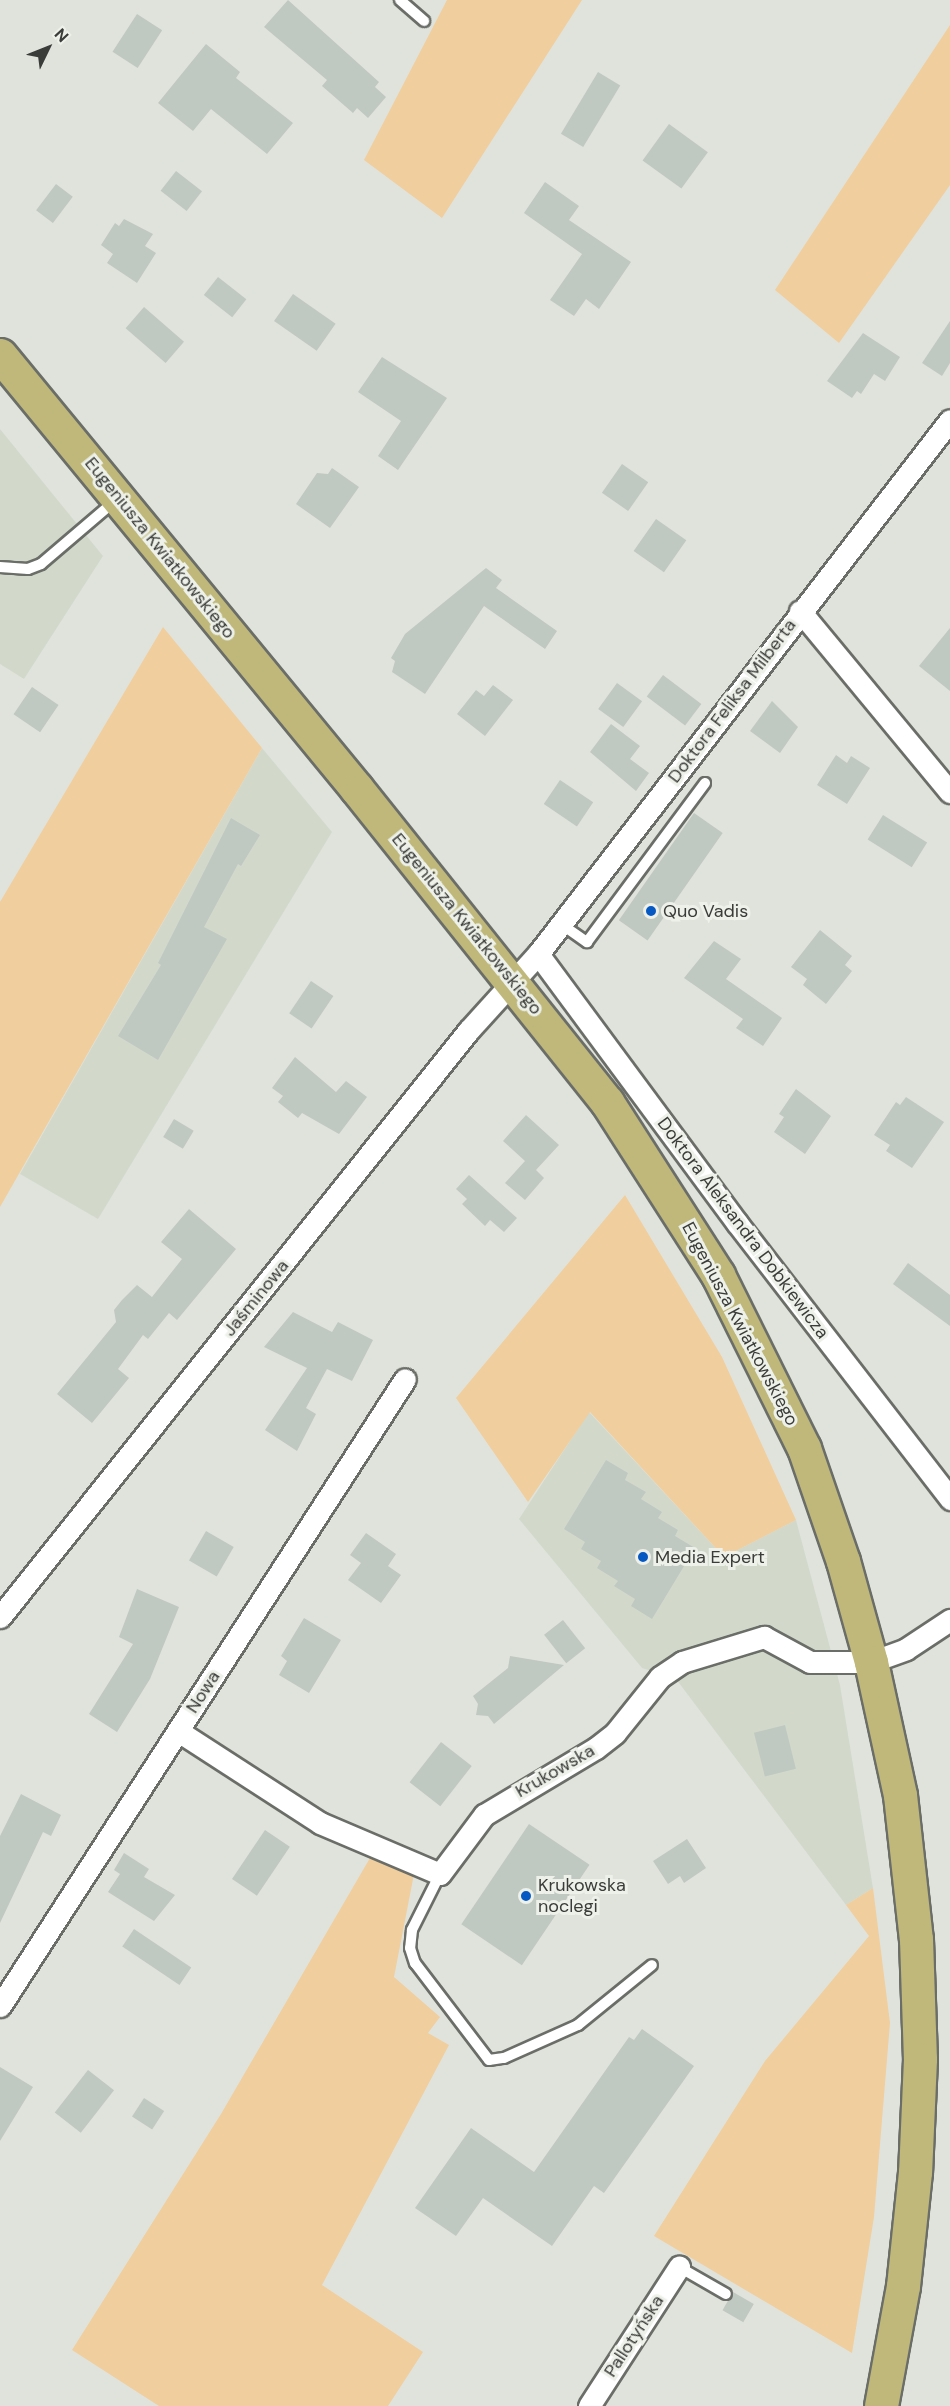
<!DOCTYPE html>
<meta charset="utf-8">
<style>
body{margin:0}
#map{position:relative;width:950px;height:2406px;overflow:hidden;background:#e0e3dc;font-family:"DM Sans",sans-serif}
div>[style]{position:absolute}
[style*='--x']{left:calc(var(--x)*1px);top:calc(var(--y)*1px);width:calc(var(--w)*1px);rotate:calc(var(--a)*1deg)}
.built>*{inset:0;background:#d2d9cb}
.green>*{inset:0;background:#f0ce9d}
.building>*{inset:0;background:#c0c8c2;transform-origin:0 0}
.roads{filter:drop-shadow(2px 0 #6b6e68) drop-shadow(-2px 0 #6b6e68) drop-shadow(0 2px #6b6e68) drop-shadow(0 -2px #6b6e68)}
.service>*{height:10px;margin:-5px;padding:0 5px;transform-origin:5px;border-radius:5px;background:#fff}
.minor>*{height:21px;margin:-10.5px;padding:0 10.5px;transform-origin:10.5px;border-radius:10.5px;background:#fff}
.primary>*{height:33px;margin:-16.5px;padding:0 16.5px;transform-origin:16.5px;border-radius:16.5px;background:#bfb87a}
.dots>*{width:16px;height:16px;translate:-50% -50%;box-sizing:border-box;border:3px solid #edf1e9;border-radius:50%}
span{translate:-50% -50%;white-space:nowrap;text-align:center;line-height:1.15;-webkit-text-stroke:6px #edf1e9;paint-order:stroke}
.street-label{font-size:18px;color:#3a3c39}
.poi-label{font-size:18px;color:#3a3c39}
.left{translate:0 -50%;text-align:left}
.north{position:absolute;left:18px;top:18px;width:60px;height:60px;-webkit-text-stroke:4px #edf1e9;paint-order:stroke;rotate:47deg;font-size:16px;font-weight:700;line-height:24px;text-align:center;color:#3a3c39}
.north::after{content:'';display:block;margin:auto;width:21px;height:27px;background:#3a3c39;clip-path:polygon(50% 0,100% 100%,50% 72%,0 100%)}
</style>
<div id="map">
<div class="built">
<div style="clip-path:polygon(0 429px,103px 556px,24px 679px,0 664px)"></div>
<div style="clip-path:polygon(262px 748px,332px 832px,98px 1219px,20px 1174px)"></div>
<div style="clip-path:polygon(589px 1412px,724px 1557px,796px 1520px,840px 1685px,873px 1888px,846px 1905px,676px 1679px,642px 1668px,519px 1519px)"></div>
</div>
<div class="green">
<div style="clip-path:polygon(447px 0,582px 0,442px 218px,364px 160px)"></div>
<div style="clip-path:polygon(950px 25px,950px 185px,839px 343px,775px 290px)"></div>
<div style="clip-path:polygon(163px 627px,262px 748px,0 1207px,0 902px)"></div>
<div style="clip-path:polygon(625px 1195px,722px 1357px,796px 1520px,724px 1557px,590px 1412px,528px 1502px,456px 1398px)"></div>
<div style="clip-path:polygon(370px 1858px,414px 1874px,394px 1977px,440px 2017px,428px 2033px,449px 2045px,322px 2285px,423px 2352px,388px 2406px,159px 2406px,72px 2350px,221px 2114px)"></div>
<div style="clip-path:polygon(873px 1888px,890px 2023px,874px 2217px,852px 2353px,654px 2236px,765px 2061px,869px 1936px,846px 1905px)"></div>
</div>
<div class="building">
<div style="clip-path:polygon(288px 0,379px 82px,375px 87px,386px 97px,368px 118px,357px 108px,353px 113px,322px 86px,327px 80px,264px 27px)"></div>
<div style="left:137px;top:14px;width:30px;height:45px;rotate:33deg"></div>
<div style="clip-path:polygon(206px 44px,240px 72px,236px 78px,293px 123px,267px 154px,211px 109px,193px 131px,158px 103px)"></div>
<div style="left:598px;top:72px;width:26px;height:72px;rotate:31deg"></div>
<div style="left:669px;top:124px;width:48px;height:45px;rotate:36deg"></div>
<div style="left:176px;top:171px;width:33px;height:25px;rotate:38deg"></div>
<div style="clip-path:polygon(545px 182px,579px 206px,569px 220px,631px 262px,599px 309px,586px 299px,574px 316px,550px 300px,582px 254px,524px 213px)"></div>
<div style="left:56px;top:184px;width:21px;height:33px;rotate:37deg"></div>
<div style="clip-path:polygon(124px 219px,153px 234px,145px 246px,156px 253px,137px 283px,107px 263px,113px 254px,101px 245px,115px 223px,119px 226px)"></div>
<div style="left:218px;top:277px;width:36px;height:23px;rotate:38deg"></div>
<div style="left:293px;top:294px;width:52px;height:33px;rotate:35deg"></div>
<div style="left:144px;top:307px;width:53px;height:28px;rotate:41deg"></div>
<div style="clip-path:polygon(950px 321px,950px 363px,942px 376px,922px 363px)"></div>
<div style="clip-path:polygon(863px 333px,900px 357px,885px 381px,874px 374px,861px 394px,857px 391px,852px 398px,827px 381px)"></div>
<div style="clip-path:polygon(382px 357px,447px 398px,398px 470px,378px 456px,401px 421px,358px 392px)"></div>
<div style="left:622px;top:464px;width:32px;height:35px;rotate:35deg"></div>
<div style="clip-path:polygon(332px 468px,359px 487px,330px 528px,296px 504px,317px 473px,328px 474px)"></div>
<div style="left:656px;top:519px;width:37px;height:39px;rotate:35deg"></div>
<div style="clip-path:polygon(486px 568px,502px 580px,496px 588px,557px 631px,545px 649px,484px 606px,425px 694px,392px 672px,395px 661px,391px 658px,405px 634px)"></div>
<div style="clip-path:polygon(950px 628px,950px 691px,919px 666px)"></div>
<div style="left:663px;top:675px;width:48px;height:27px;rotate:37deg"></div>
<div style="left:617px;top:683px;width:31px;height:32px;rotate:36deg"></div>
<div style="clip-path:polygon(493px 685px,513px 700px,485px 736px,457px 714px,476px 690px,484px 696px)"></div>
<div style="left:32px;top:687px;width:32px;height:33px;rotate:34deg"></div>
<div style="clip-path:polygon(772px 701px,798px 727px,780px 753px,750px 731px)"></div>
<div style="clip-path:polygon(611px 724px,640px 746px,630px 759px,649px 773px,636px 791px,590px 752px)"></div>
<div style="clip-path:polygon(836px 755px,847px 763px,851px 756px,870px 768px,847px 804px,817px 785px)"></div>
<div style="left:560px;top:780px;width:40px;height:29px;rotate:34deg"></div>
<div style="left:694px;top:813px;width:35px;height:131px;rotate:35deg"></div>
<div style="left:883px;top:815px;width:52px;height:29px;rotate:32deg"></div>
<div style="clip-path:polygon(231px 818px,260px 835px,241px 866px,238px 864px,204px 927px,227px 939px,158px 1060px,118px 1036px,161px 965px,158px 963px)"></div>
<div style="clip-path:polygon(820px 930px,852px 956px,845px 965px,852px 971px,826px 1004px,803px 985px,807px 979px,791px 967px)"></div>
<div style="clip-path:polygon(714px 941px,741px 959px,726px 979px,782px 1018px,763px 1046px,736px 1028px,743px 1019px,684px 978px)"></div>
<div style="left:311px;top:981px;width:27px;height:39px;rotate:34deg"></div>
<div style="clip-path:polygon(295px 1057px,336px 1092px,346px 1081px,367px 1097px,339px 1134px,302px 1113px,298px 1118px,278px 1102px,283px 1096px,272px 1088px)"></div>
<div style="clip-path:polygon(796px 1089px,831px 1116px,805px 1154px,774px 1132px,784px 1117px,779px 1114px)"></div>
<div style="clip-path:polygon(906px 1097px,944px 1122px,912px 1168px,886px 1151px,890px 1145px,874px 1135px,896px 1102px,900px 1105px)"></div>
<div style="clip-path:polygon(526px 1115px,559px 1145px,536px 1170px,544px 1178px,525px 1200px,505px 1183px,525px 1161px,503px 1141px)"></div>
<div style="left:174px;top:1119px;width:23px;height:21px;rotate:31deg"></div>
<div style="clip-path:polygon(469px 1175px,517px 1218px,504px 1232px,490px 1220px,485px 1226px,462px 1204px,467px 1199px,456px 1189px)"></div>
<div style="clip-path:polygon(189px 1209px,236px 1249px,177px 1320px,169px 1313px,148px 1339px,143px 1335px,118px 1369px,129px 1378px,92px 1423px,57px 1394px,116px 1322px,114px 1310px,122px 1300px,137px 1285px,152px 1297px,182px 1259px,161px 1242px)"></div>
<div style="clip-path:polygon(908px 1263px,950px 1295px,950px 1326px,893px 1284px)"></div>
<div style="clip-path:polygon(293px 1312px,332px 1332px,338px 1322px,373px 1340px,352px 1381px,327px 1369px,306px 1408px,316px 1414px,297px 1451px,265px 1430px,307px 1368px,264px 1347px)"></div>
<div style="clip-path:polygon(606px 1460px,628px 1473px,625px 1480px,646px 1492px,641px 1499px,662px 1512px,658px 1518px,678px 1530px,675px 1536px,695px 1548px,652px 1619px,631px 1606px,635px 1599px,614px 1586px,618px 1581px,597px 1568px,601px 1561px,581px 1549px,585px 1542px,564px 1529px)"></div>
<div style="left:206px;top:1531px;width:32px;height:34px;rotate:30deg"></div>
<div style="clip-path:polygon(366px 1533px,396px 1554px,388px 1566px,401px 1575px,381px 1603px,348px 1580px,361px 1563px,350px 1555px)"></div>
<div style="clip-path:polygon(137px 1589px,179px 1607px,150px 1679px,117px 1732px,89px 1714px,133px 1644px,119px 1637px)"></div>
<div style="clip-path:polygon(304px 1618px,341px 1640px,309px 1693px,279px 1675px,287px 1661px,281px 1656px)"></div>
<div style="left:563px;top:1620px;width:36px;height:24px;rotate:52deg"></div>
<div style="clip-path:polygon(510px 1656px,564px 1665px,494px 1724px,488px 1716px,476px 1715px,478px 1704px,473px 1696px,508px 1668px)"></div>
<div style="left:785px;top:1725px;width:45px;height:32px;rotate:76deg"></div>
<div style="left:441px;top:1742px;width:39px;height:51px;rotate:38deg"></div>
<div style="clip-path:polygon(21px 1794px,61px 1815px,51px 1836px,43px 1832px,0 1923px,0 1836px)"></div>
<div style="left:529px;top:1824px;width:73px;height:121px;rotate:34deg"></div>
<div style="left:265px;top:1830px;width:30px;height:59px;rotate:34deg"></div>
<div style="clip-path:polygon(687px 1839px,706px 1868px,684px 1883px,680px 1876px,668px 1884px,653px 1861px)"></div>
<div style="clip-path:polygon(124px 1853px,149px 1869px,144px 1877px,175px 1895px,154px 1921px,108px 1892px,120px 1874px,114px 1870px)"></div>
<div style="left:134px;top:1929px;width:69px;height:21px;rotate:34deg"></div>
<div style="clip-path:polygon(642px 2029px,694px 2066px,604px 2193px,594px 2186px,552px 2246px,483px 2198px,456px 2236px,415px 2208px,471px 2128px,534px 2172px,629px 2037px,634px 2040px)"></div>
<div style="clip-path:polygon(0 2067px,33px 2087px,0 2141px)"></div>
<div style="left:88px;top:2070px;width:33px;height:54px;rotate:38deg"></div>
<div style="left:144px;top:2098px;width:24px;height:22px;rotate:33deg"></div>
<div style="left:733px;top:2292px;width:24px;height:21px;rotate:30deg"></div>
</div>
<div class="roads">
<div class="service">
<div style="--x:400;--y:0;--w:32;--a:41"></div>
<div style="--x:0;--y:567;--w:28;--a:4"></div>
<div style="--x:28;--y:569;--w:14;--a:-21"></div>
<div style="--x:41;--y:564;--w:99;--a:-40.5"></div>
<div style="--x:561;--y:924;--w:32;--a:35"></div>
<div style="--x:587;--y:942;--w:198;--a:-53.4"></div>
<div style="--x:440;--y:1874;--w:63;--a:116.6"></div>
<div style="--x:412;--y:1930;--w:18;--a:96"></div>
<div style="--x:410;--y:1948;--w:16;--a:72"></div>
<div style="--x:415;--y:1963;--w:122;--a:52.7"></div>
<div style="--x:489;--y:2060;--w:15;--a:-8"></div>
<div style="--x:504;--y:2058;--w:81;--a:-24"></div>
<div style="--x:578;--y:2025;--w:95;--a:-39"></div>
<div style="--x:679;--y:2267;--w:54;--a:29.9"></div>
</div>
<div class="minor">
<div style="--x:800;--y:611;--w:235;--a:50.4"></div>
<div style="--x:538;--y:954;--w:335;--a:53.5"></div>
<div style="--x:737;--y:1223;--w:349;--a:52.3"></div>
<div style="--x:0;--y:1617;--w:751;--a:-51.38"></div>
<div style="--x:469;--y:1030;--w:103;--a:-47.8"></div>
<div style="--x:538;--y:954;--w:674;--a:-52.35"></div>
<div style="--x:178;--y:1731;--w:169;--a:32.9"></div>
<div style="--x:320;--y:1823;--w:130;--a:23"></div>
<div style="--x:440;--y:1874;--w:74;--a:-53.3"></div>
<div style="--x:484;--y:1815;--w:131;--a:-30.9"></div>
<div style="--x:596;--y:1748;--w:24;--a:-38"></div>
<div style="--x:615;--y:1733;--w:72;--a:-51.2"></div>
<div style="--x:660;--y:1677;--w:27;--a:-34"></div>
<div style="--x:682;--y:1662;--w:86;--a:-17"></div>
<div style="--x:764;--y:1637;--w:52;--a:28.5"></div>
<div style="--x:810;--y:1662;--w:61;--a:0"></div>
<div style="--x:871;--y:1662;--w:37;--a:-20"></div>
<div style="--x:906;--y:1649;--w:53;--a:-33.4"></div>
<div style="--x:0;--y:2006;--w:746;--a:-57.14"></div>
<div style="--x:589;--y:2406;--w:166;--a:-57.1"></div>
</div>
<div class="primary">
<div style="--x:0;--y:355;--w:562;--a:50.56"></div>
<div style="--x:357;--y:789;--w:401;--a:51.4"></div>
<div style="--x:607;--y:1102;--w:206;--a:57.3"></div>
<div style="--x:718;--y:1275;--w:193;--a:63.6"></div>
<div style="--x:804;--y:1448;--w:120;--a:71"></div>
<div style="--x:843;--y:1561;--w:105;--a:74.5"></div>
<div style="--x:871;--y:1662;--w:136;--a:77.7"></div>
<div style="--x:900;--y:1795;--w:145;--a:83.7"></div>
<div style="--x:916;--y:1939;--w:120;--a:88.1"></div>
<div style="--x:920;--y:2059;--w:113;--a:92.5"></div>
<div style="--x:915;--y:2172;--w:115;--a:96"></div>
<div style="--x:903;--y:2286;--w:122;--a:100.4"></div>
</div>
</div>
<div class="dots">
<div style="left:651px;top:911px;background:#0658c2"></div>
<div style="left:643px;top:1557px;background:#0658c2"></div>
<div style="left:526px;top:1896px;background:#0658c2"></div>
</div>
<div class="street-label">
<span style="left:160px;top:548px;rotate:51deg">Eugeniusza Kwiatkowskiego</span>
<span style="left:732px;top:701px;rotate:-53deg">Doktora Feliksa Milberta</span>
<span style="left:467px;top:924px;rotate:51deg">Eugeniusza Kwiatkowskiego</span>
<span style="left:743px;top:1228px;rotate:53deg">Doktora Aleksandra Dobkiewicza</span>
<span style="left:256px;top:1298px;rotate:-51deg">Jaśminowa</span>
<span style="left:740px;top:1324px;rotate:62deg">Eugeniusza Kwiatkowskiego</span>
<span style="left:203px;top:1692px;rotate:-57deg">Nowa</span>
<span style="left:555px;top:1771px;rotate:-30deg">Krukowska</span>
<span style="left:634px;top:2336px;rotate:-57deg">Pallotyńska</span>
</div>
<div class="poi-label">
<span class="left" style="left:663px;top:911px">Quo Vadis</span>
<span class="left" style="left:655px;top:1557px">Media Expert</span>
<span class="left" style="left:538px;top:1896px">Krukowska<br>noclegi</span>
</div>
<div class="north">N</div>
</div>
